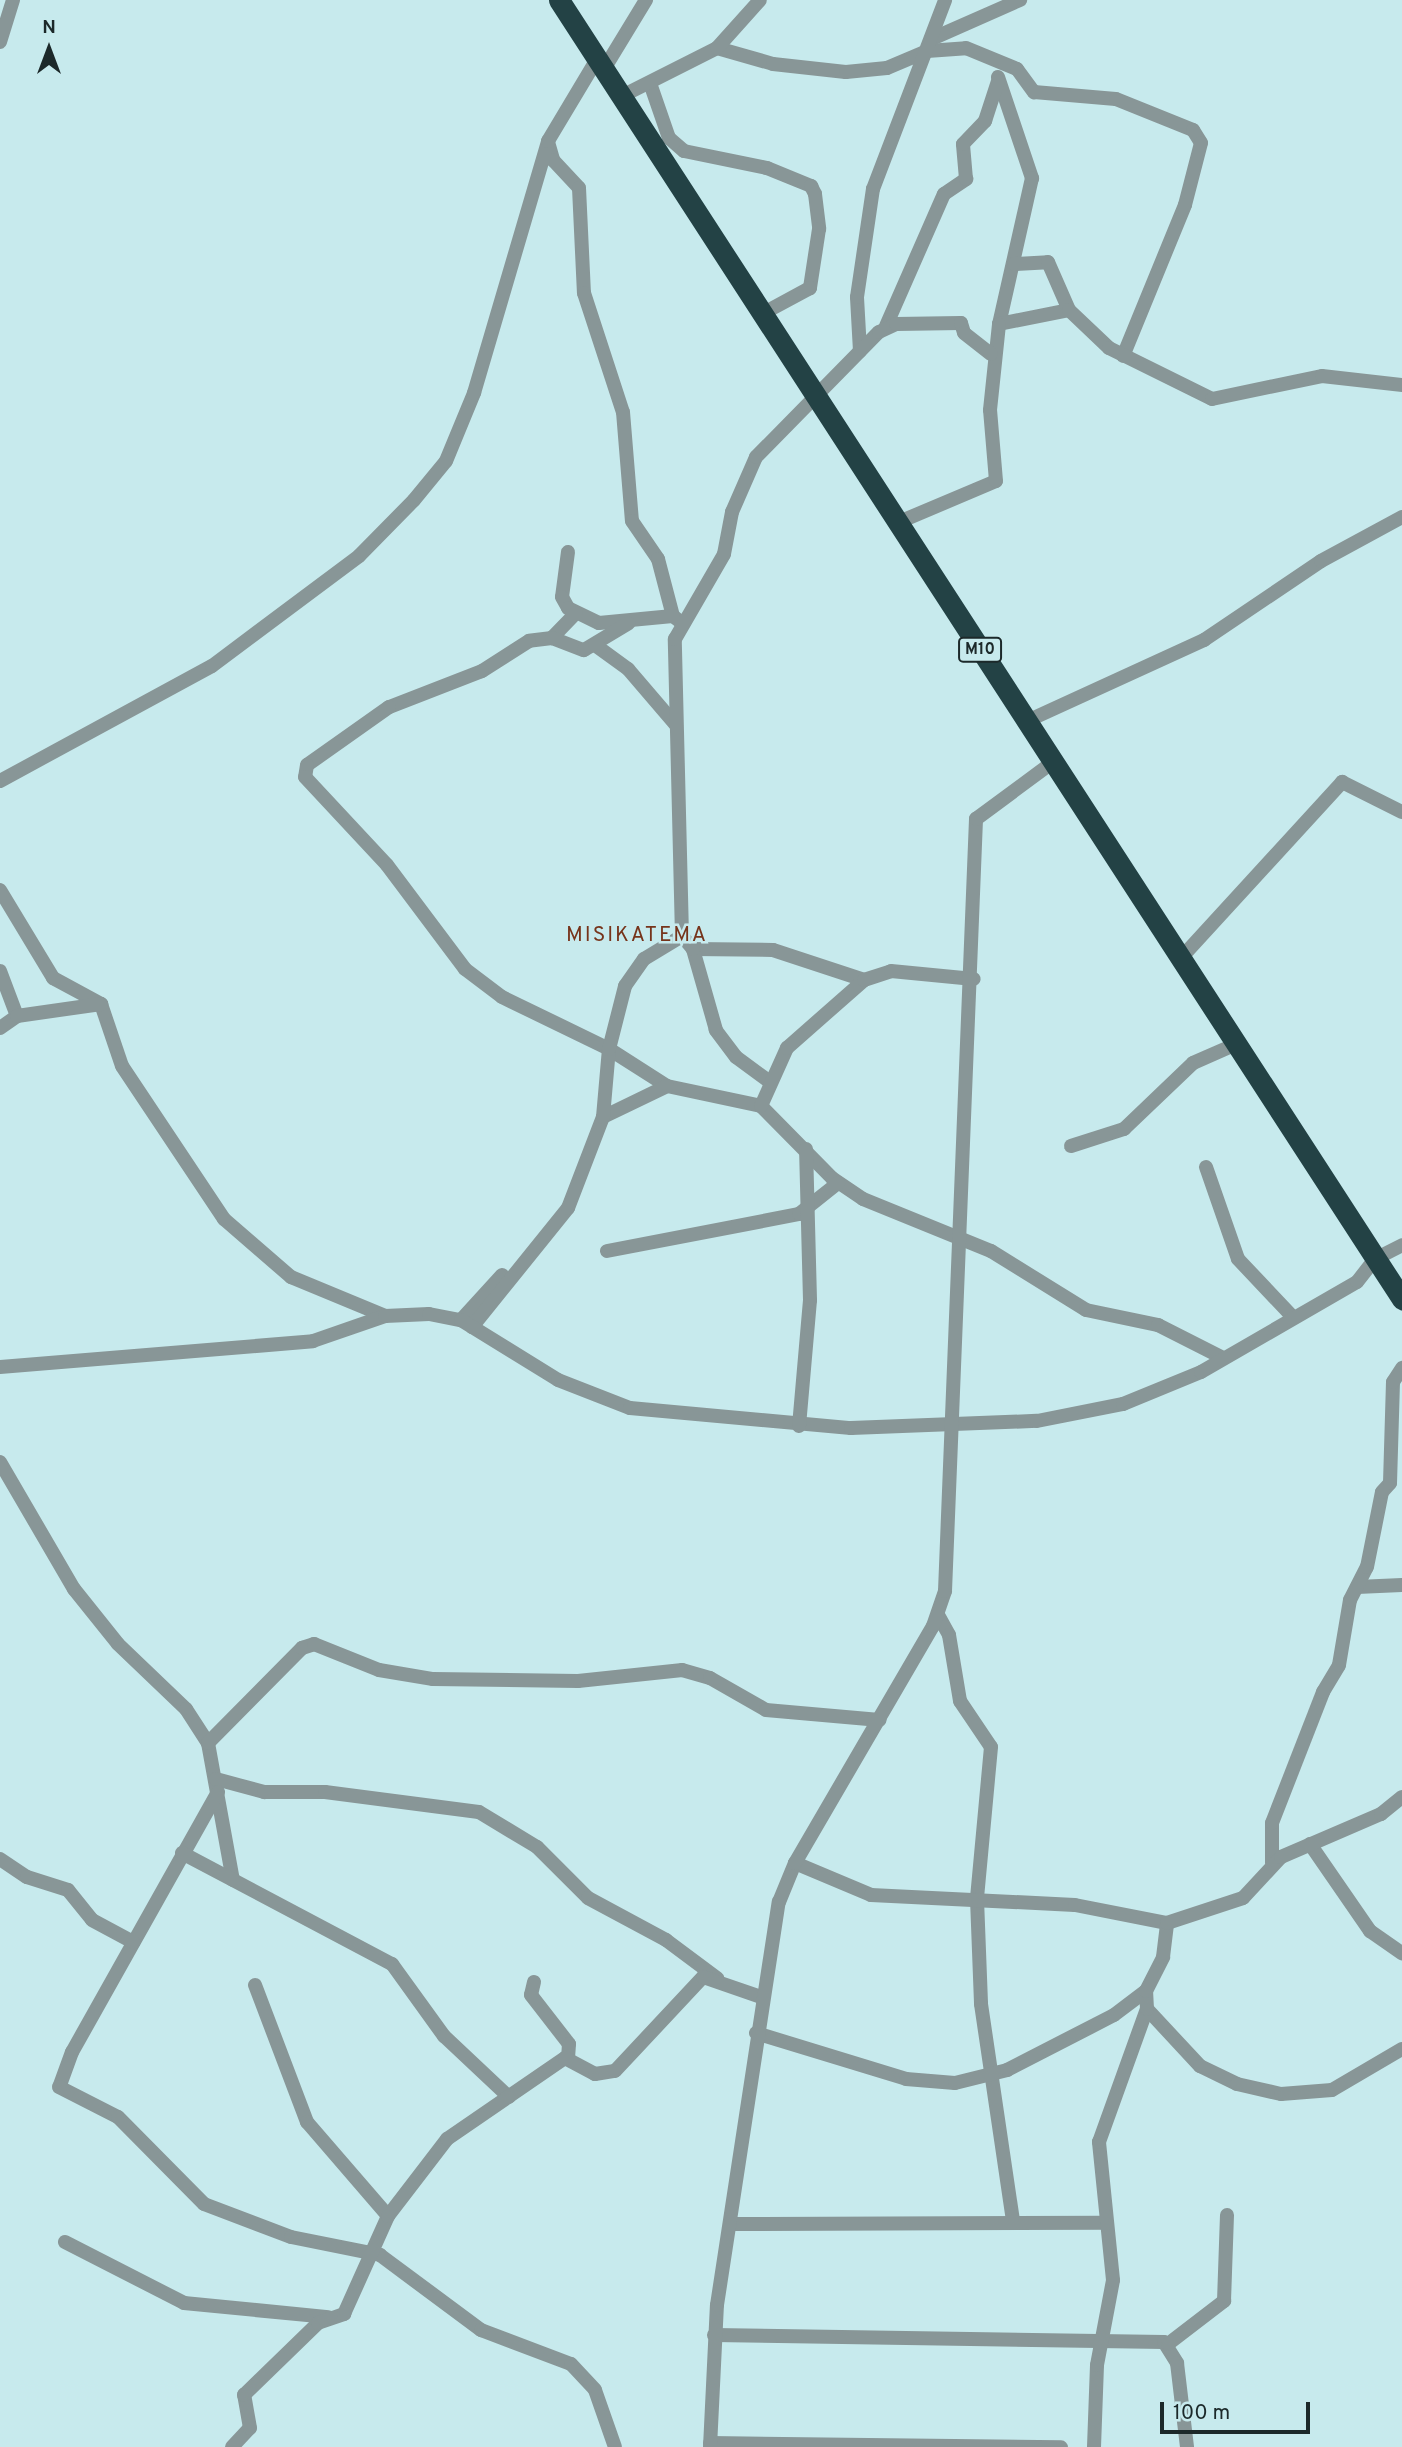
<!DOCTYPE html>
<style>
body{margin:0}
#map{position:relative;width:1402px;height:2447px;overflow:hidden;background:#c7eaed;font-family:Overpass,sans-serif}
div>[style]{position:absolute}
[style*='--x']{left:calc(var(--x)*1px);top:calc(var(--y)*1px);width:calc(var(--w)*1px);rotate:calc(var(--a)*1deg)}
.minor>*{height:14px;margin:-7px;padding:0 7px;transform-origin:7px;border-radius:7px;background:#889697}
.highway>*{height:21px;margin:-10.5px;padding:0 10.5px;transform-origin:10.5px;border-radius:10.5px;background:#234245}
span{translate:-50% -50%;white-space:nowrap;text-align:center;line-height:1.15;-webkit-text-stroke:5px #c7eaed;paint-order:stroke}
.shield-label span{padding:2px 5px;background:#c7eaed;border:2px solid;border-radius:5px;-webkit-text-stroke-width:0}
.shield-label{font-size:16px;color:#1c292a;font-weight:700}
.quarter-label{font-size:21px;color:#76341b;letter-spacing:2px}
.north{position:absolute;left:14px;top:14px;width:70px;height:70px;-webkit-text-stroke:5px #c7eaed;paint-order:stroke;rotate:0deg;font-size:19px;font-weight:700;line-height:28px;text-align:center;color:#1c292a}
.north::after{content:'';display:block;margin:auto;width:24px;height:32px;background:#1c292a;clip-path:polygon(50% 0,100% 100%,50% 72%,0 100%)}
.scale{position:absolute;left:1160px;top:2402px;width:150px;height:32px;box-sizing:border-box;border:4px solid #1c292a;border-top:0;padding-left:9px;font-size:21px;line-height:24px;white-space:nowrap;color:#1c292a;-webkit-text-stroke:5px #c7eaed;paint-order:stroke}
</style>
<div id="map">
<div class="minor">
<div style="--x:936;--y:37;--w:92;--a:-23.8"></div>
<div style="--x:0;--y:42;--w:44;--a:-72.8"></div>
<div style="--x:717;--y:48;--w:58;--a:15.9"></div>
<div style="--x:773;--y:64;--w:73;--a:6.3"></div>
<div style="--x:846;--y:72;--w:41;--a:-5.6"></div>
<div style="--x:887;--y:68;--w:43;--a:-23"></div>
<div style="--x:927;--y:51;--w:39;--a:-4"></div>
<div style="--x:966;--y:48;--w:55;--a:22.4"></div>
<div style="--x:1017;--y:69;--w:29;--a:54"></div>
<div style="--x:1034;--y:92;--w:82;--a:4.9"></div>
<div style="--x:1116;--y:99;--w:83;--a:21.9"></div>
<div style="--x:1193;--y:130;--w:15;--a:58"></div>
<div style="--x:1201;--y:143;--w:64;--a:104.5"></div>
<div style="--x:1185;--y:205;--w:163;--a:112.3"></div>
<div style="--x:604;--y:69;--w:81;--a:-58.7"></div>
<div style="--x:998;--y:77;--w:107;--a:71.4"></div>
<div style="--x:1032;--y:178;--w:150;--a:102.7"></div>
<div style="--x:999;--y:324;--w:71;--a:-11.3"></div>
<div style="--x:651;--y:86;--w:55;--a:70.9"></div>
<div style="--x:669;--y:138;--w:20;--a:41"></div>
<div style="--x:684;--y:151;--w:85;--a:11.6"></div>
<div style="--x:767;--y:168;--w:48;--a:22.2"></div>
<div style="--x:811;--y:186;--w:9;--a:63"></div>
<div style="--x:815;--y:194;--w:35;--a:83"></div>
<div style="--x:819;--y:229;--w:60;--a:98.7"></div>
<div style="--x:810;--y:288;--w:55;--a:151.6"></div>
<div style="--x:622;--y:96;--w:106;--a:-26.8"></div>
<div style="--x:717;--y:48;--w:64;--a:-48.1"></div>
<div style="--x:548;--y:142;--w:19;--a:74"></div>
<div style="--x:553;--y:160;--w:38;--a:47"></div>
<div style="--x:579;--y:188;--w:105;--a:87.3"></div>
<div style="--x:584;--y:293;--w:125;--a:71.9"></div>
<div style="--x:623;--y:412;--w:109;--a:85.3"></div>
<div style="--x:632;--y:521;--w:46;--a:55.6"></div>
<div style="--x:658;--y:559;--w:59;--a:75.3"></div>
<div style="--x:673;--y:616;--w:11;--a:38"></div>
<div style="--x:1014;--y:264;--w:34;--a:-3"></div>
<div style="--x:1048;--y:262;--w:52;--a:66.4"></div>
<div style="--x:1069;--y:310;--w:55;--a:43.5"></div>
<div style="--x:1109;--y:348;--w:115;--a:26.3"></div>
<div style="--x:1212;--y:399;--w:112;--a:-11.8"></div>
<div style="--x:1322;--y:376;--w:81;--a:6.4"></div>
<div style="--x:886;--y:326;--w:144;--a:-66.3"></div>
<div style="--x:944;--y:194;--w:27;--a:-34"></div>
<div style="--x:966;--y:179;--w:35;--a:-95"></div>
<div style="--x:963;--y:144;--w:32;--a:-46"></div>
<div style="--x:985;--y:121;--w:42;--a:-72"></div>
<div style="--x:860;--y:351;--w:54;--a:-93.2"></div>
<div style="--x:857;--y:297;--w:109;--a:-81.6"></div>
<div style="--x:873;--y:189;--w:202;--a:-69.1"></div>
<div style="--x:899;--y:522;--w:105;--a:-22.9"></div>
<div style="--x:996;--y:481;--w:71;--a:-94.8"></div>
<div style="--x:990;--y:410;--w:86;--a:-84"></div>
<div style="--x:568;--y:552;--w:45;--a:97.6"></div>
<div style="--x:562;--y:597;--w:13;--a:61"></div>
<div style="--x:568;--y:608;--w:34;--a:26"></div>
<div style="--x:599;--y:623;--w:74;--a:-5.4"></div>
<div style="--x:576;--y:613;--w:35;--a:134"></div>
<div style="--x:552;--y:638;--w:23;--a:173"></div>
<div style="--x:529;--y:641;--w:56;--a:147.4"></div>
<div style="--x:482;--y:671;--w:100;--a:158.8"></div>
<div style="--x:389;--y:707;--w:100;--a:144.7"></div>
<div style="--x:307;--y:765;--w:12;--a:99"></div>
<div style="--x:305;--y:777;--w:120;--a:47"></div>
<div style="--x:387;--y:865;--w:130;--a:53.1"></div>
<div style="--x:465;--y:969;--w:46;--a:37.1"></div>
<div style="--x:502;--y:997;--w:119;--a:25.9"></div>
<div style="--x:609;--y:1049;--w:69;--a:32.5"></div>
<div style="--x:667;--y:1086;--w:96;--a:12"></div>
<div style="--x:761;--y:1106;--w:101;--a:45.4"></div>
<div style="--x:832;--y:1178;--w:37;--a:34"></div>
<div style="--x:863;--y:1199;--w:138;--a:22.1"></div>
<div style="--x:991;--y:1251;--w:112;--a:31.8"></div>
<div style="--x:1086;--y:1310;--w:74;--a:11.8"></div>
<div style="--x:1158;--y:1325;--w:73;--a:26.9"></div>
<div style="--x:552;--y:638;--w:34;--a:21"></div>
<div style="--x:584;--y:650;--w:52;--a:-31"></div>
<div style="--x:595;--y:645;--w:41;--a:36"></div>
<div style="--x:628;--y:669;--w:74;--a:49.4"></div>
<div style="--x:1027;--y:721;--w:195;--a:-24.6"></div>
<div style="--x:1204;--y:640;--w:141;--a:-34"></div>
<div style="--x:1321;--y:561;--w:92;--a:-28.5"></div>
<div style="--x:0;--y:781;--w:241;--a:-28.5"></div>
<div style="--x:212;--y:666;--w:184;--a:-36.8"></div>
<div style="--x:359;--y:556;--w:78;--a:-45.5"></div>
<div style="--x:414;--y:500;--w:50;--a:-50.6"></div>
<div style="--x:446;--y:461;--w:74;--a:-67.6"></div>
<div style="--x:474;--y:393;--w:263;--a:-73.6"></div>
<div style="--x:548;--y:141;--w:96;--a:-59.1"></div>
<div style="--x:0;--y:890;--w:103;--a:58.9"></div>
<div style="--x:53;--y:978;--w:55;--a:28.4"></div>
<div style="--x:101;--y:1004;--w:65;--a:71.3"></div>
<div style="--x:122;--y:1066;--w:184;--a:56.3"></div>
<div style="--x:224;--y:1219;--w:89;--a:40.9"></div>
<div style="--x:291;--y:1277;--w:102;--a:22.5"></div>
<div style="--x:693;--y:949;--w:80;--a:0.7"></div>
<div style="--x:773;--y:950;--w:96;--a:18.2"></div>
<div style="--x:1181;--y:958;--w:239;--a:-47.5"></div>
<div style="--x:1342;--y:782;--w:67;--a:26.6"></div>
<div style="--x:0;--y:971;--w:48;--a:69.3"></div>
<div style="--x:0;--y:1028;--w:21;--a:-35"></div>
<div style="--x:17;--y:1016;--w:85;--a:-8.1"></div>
<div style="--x:770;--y:1082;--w:42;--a:-143.7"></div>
<div style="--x:736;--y:1057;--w:34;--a:-127"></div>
<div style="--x:716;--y:1030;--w:84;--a:-105.9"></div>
<div style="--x:693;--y:949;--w:17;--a:-130"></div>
<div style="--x:682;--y:936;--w:297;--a:-91.4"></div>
<div style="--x:675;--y:639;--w:98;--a:-60"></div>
<div style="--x:724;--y:554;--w:43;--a:-79.2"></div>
<div style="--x:732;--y:512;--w:60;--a:-66.4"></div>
<div style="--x:756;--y:457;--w:175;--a:-45.5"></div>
<div style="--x:879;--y:332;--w:19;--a:-25"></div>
<div style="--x:896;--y:324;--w:65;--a:-0.9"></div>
<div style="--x:961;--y:323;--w:10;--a:73"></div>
<div style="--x:964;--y:333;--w:34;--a:38"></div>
<div style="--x:761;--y:1106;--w:64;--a:-65.9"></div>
<div style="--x:787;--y:1048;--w:103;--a:-41.4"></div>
<div style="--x:864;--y:980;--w:28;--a:-18"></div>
<div style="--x:891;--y:971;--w:83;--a:5.5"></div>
<div style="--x:603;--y:1117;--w:71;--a:-25.8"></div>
<div style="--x:1071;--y:1146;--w:56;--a:-17.8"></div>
<div style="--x:1124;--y:1129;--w:95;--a:-43.7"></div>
<div style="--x:1193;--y:1063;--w:47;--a:-23.8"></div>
<div style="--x:1206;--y:1167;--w:97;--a:70.8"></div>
<div style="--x:1238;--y:1259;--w:77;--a:46.6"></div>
<div style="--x:607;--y:1251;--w:196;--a:-10.9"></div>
<div style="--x:799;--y:1214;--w:50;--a:-38.5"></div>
<div style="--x:461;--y:1320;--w:61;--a:-47.7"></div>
<div style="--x:472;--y:1327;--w:153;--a:-51.1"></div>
<div style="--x:568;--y:1208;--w:97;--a:-69"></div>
<div style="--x:603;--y:1117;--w:68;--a:-85"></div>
<div style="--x:609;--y:1049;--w:65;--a:-75.7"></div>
<div style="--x:625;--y:986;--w:33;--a:-55"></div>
<div style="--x:644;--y:959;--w:44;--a:-31.2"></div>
<div style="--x:0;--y:1367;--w:314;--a:-4.7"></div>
<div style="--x:313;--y:1341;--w:76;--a:-19.1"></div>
<div style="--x:385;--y:1316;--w:44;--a:-2.6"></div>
<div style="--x:429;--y:1314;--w:33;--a:11"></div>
<div style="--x:461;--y:1320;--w:114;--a:31.7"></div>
<div style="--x:558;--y:1380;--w:77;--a:21.3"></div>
<div style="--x:630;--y:1408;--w:222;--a:5.2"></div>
<div style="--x:851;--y:1428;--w:186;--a:-2.2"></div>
<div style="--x:1037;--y:1421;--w:88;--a:-11.2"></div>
<div style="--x:1123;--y:1404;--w:84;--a:-22.3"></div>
<div style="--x:1201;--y:1372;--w:180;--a:-30"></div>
<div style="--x:1357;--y:1282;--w:29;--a:-52"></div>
<div style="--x:1375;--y:1259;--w:30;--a:-27"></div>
<div style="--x:799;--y:1426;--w:126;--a:-85"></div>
<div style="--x:810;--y:1300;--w:151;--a:-91.5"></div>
<div style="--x:0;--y:1462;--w:147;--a:59.8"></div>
<div style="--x:74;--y:1589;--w:70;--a:51.3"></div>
<div style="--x:118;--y:1644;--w:94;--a:43.7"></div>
<div style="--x:186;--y:1709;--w:40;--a:57.1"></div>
<div style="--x:208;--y:1743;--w:139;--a:79.7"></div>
<div style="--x:1357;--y:1587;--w:45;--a:-2.5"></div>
<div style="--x:938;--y:1615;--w:23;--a:61"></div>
<div style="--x:949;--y:1635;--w:67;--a:80.5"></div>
<div style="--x:960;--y:1701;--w:55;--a:56"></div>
<div style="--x:991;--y:1747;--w:153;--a:95.3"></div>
<div style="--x:977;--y:1899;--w:105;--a:87.8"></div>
<div style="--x:981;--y:2004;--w:220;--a:81.6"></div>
<div style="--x:208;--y:1743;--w:134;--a:-45.3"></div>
<div style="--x:302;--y:1648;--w:13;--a:-18"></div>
<div style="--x:314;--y:1644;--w:70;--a:21.8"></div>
<div style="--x:379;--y:1670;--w:55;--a:9.5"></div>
<div style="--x:433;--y:1679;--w:145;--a:0.8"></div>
<div style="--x:578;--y:1681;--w:105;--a:-6"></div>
<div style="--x:682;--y:1670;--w:29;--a:16"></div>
<div style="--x:710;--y:1678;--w:64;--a:29.7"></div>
<div style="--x:766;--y:1710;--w:114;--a:5"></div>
<div style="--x:216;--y:1779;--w:50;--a:15.2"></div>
<div style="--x:264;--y:1792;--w:61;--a:0"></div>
<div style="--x:325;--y:1792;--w:155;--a:7.4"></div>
<div style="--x:479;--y:1812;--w:68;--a:31.1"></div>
<div style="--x:537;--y:1847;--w:72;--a:45"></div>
<div style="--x:588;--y:1898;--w:89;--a:28.3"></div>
<div style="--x:666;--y:1940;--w:64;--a:36.7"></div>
<div style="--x:218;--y:1792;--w:298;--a:119.3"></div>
<div style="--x:72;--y:2052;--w:37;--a:110"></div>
<div style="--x:59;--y:2087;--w:66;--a:27"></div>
<div style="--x:118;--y:2117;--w:122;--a:45.3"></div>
<div style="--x:204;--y:2204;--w:93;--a:20.8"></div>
<div style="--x:291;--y:2237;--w:91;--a:11.4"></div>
<div style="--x:380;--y:2255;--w:126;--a:36.6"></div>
<div style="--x:481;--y:2330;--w:96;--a:20.7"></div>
<div style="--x:571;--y:2364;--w:35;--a:47"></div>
<div style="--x:595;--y:2390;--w:60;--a:70.7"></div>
<div style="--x:1310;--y:1844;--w:106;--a:55.4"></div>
<div style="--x:1370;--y:1931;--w:39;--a:35"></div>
<div style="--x:182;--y:1853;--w:238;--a:27.9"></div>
<div style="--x:392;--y:1964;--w:89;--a:54.2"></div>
<div style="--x:444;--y:2036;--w:89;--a:43.2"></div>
<div style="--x:0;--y:1859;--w:32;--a:34"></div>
<div style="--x:27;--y:1877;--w:43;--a:17.6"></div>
<div style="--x:68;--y:1890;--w:38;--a:51"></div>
<div style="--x:92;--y:1920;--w:47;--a:28.2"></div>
<div style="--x:795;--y:1863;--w:82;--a:22.8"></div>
<div style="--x:871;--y:1895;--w:204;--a:2.8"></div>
<div style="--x:1075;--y:1905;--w:94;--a:11.1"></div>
<div style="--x:1272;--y:1863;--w:40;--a:-90"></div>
<div style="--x:1272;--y:1823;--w:141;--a:-68.7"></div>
<div style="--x:1323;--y:1692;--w:31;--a:-59"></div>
<div style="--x:1339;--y:1665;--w:66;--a:-80.4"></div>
<div style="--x:1350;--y:1600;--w:37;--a:-63"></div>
<div style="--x:1367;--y:1567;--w:76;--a:-78.7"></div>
<div style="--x:1382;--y:1492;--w:12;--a:-48"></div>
<div style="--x:1390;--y:1483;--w:101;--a:-88.3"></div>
<div style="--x:1393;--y:1382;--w:17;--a:-57"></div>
<div style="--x:534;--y:1982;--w:13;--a:103"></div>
<div style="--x:531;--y:1995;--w:62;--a:52.2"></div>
<div style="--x:569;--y:2044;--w:14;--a:94"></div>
<div style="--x:255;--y:1985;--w:147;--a:69.2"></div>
<div style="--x:307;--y:2122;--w:124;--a:49.2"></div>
<div style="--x:1147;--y:2009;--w:78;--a:47.1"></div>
<div style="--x:1200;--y:2066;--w:41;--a:25.9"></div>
<div style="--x:1237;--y:2084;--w:45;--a:12.8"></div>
<div style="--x:1281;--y:2094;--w:51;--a:-4.5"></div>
<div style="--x:1332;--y:2090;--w:81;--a:-30.4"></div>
<div style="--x:756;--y:2033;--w:157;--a:17"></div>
<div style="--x:906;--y:2079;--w:49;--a:4.7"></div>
<div style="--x:955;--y:2083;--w:54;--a:-14"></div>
<div style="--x:1007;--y:2070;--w:120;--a:-27.2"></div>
<div style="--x:1114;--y:2015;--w:40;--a:-37"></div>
<div style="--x:730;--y:2224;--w:376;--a:-0.2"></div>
<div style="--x:65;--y:2242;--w:134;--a:27.1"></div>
<div style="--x:184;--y:2303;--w:145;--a:5.6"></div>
<div style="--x:714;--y:2335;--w:450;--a:0.9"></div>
<div style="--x:1164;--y:2342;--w:25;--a:58"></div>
<div style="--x:1177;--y:2363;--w:85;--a:83.2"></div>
<div style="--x:1168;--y:2344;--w:71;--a:-37.5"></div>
<div style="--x:1224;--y:2301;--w:86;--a:-88"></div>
<div style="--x:710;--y:2443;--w:351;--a:0.7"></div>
<div style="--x:232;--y:2447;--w:26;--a:-47"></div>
<div style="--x:250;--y:2428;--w:34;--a:-100"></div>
<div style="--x:244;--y:2395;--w:103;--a:-44.2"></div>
<div style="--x:318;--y:2323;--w:28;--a:-19"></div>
<div style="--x:344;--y:2314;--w:107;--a:-65.8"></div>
<div style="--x:388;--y:2216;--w:97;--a:-52.5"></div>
<div style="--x:447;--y:2139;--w:143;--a:-34.5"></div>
<div style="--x:565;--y:2058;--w:34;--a:28"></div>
<div style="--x:595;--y:2074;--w:20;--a:-9"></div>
<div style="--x:615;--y:2071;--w:129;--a:-46.9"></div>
<div style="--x:703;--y:1977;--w:61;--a:19"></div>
<div style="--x:710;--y:2447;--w:142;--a:-87.2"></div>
<div style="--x:717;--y:2305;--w:408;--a:-81.3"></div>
<div style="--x:779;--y:1902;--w:42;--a:-67.7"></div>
<div style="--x:795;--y:1863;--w:274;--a:-59.8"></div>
<div style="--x:933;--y:1626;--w:37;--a:-71"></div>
<div style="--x:945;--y:1591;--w:773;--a:-87.7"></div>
<div style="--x:976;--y:819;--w:96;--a:-36.5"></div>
<div style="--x:1094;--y:2447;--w:82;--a:-87.9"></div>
<div style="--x:1097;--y:2365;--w:86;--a:-79.3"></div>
<div style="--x:1113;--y:2280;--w:139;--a:-95.8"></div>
<div style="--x:1099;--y:2142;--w:141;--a:-70.2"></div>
<div style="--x:1147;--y:2009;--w:18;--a:-93"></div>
<div style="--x:1146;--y:1991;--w:38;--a:-63"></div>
<div style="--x:1163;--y:1957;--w:34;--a:-83"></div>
<div style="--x:1167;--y:1923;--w:80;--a:-18.2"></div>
<div style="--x:1243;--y:1898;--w:56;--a:-47.2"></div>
<div style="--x:1281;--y:1857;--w:109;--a:-23.3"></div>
<div style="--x:1381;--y:1814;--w:27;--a:-39"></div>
</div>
<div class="highway">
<div style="--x:559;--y:0;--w:1549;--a:57.02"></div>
</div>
<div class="shield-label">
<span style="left:980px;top:650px">M10</span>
</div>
<div class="quarter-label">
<span style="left:637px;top:936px">MISIKATEMA</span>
</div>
<div class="north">N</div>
<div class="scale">100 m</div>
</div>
